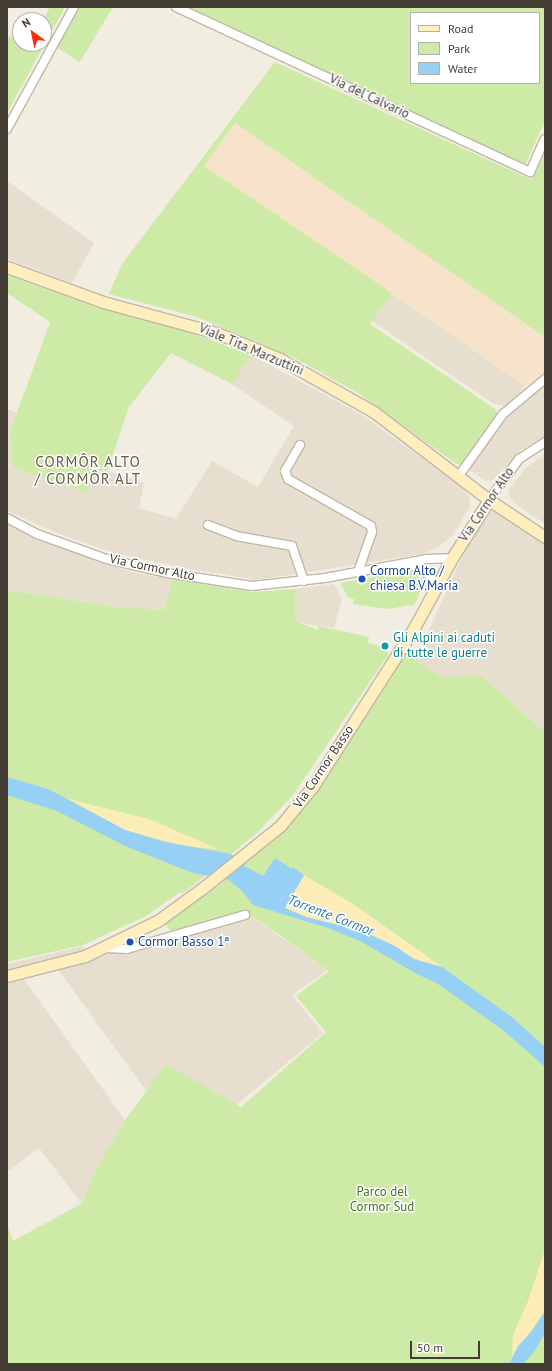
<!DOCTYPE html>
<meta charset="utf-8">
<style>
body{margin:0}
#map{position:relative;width:552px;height:1371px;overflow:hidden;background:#f2ede1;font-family:"PT Sans",sans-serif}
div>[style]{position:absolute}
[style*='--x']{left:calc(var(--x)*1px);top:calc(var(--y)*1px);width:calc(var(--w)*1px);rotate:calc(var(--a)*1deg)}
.residential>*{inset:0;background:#e6decf}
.commercial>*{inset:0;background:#f7e3c9}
.green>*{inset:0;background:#cdeaa6}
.sand>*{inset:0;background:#fbecb8}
.water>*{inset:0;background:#97d0f5}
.roads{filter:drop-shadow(1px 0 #c0b7a6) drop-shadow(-1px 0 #c0b7a6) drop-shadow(0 1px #c0b7a6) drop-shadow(0 -1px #c0b7a6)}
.street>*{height:8px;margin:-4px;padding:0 4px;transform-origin:4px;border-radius:4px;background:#fff}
.secondary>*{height:11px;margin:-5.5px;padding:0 5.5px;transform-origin:5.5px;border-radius:5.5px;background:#ffeebe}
.dots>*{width:11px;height:11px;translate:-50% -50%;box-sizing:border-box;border:2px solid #fff;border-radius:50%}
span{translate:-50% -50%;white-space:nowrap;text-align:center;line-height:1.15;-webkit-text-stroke:3px #fff;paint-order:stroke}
.street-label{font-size:13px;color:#433c32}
.transit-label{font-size:13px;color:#164399}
.left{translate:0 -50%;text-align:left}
.culture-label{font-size:13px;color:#0d838f}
.park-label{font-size:13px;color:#447822}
.water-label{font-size:14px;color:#257bb5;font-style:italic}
.quarter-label{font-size:15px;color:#675a48;letter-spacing:1px}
.frame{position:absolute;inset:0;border:8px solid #433c32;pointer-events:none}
.legend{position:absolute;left:410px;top:12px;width:130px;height:72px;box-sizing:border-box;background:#fff;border:1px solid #b4b1ad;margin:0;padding:5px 7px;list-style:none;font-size:12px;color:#433c32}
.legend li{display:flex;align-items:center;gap:8px;height:20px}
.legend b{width:20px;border:1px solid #b4b1ad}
.north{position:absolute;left:12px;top:12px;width:40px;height:40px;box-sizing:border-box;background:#fff;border:1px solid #b4b1ad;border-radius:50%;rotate:327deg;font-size:11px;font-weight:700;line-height:16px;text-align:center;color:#433c32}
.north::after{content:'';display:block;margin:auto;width:14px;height:18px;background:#ff2b0b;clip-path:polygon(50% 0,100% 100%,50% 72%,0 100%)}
.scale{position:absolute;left:410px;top:1341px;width:70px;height:18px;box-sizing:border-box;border:2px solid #433c32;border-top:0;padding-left:5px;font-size:12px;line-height:14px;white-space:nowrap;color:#433c32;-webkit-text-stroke:3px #fff;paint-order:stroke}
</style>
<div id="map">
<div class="residential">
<div style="clip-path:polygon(7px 181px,94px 243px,72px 283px,7px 259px)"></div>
<div style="clip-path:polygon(392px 293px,505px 372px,526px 386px,506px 406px,494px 404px,372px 321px)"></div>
<div style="clip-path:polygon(251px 355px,362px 415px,462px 487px,469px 496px,470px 507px,452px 536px,438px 547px,423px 554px,257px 580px,195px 570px,118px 554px,67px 537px,7px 511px,7px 409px,17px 413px,10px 432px,13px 468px,86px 493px,97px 468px,144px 483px,139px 508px,176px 519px,212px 461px,258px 487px,294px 426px,232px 384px)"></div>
<div style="clip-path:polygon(545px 383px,545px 436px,521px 450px,493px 480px,486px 481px,469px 470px,506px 417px,526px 395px)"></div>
<div style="clip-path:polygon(545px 453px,545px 524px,518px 506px,511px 499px,508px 490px,525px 469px)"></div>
<div style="clip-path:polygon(487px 510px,496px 510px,545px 543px,545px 732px,480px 675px,442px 677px,415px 660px,481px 516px)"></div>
<div style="clip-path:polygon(7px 524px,131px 572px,172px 579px,165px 610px,116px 607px,7px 590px)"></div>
<div style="clip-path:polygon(334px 584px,342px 599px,334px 628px,294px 622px,295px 589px)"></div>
<div style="clip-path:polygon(249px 915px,328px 970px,292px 995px,323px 1033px,235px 1106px,166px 1064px,147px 1092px,57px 968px,23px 978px,125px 1120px,96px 1169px,81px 1203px,39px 1148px,7px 1172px,7px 964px,83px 946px,92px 959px)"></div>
</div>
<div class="commercial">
<div style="clip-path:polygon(235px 123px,545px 337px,545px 373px,526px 386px,204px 166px)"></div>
</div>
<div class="green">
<div style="clip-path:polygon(50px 7px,65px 7px,7px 113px,7px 37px,20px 36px,20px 44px,44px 44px,43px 20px)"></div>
<div style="clip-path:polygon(78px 7px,113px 7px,80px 62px,56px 47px)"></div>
<div style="clip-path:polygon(evenodd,189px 7px,545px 7px,545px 121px,526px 163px,523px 164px,189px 7px,411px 13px,539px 13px,539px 83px,411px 83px,411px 13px)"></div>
<div style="clip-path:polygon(275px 62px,532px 180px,545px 153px,545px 337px,235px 123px,204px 166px,392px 293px,370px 324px,495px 409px,498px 416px,461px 465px,455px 463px,358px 393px,295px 358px,197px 317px,109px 294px,122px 264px)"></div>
<div style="clip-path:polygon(7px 275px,93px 306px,189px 332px,251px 355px,232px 384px,171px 353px,129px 407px,107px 472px,96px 468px,87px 493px,13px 468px,10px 432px,50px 322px,7px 293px)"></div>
<div style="clip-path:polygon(407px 571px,416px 573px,423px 583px,416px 602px,413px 605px,387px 609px,353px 604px,354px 599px,348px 597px,340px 583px)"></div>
<div style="clip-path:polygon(172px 579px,253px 592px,295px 589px,295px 621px,318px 630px,318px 626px,369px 637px,368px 643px,380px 646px,387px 651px,388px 655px,293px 795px,258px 832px,205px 876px,183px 893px,180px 892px,146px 916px,83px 945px,7px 962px,7px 590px,116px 607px,165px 610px)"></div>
<div style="clip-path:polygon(419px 630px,407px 655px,442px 677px,480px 675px,545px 732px,545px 1364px,7px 1364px,7px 1224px,13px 1241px,81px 1204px,96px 1169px,125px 1120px,166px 1064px,241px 1107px,326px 1032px,296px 996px,329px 971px,281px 936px,245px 912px,170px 931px,164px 922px,216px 888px,243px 866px,296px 815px)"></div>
</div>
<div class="sand">
<div style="clip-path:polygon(68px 799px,149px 819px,218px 849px,183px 846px,125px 830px)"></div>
<div style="clip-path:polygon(304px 875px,352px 903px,442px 967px,414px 959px,394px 946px,362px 931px,306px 917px,284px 908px)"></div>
<div style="clip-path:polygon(545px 1249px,545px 1311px,512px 1357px,513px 1335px,528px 1301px)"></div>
</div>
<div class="water">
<div style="clip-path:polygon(7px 777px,48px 789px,125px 830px,165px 842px,231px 854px,247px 863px,244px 866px,263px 876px,275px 858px,292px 869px,293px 867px,304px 875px,285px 908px,306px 917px,362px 931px,395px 946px,414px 959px,442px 967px,513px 1018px,545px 1047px,545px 1067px,504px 1031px,438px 984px,417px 974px,360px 941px,328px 928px,253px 905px,242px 891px,229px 880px,193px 873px,125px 846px,57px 811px,7px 795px)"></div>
<div style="clip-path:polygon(545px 1311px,545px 1333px,534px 1352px,523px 1364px,509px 1364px,518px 1346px,532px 1331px)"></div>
</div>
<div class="roads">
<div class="street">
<div style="--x:176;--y:7;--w:391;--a:25"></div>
<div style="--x:530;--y:172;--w:36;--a:-66"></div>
<div style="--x:7;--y:129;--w:139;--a:-61.2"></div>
<div style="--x:300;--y:445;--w:30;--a:120"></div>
<div style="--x:285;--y:471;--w:9;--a:69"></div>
<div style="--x:288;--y:479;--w:95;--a:29.5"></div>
<div style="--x:371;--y:526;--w:6;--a:81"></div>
<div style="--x:372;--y:532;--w:42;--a:109.3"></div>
<div style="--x:458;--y:477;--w:77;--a:-54.5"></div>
<div style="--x:503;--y:414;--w:55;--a:-39.8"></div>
<div style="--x:489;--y:500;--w:51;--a:-53.8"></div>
<div style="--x:519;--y:459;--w:31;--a:-33"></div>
<div style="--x:7;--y:518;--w:34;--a:28"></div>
<div style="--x:37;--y:534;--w:74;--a:19.7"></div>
<div style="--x:107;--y:559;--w:62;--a:13.1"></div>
<div style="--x:167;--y:573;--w:86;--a:8.7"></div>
<div style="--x:252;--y:586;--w:73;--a:-6.3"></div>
<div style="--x:325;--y:578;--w:104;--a:-10.6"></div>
<div style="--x:427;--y:559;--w:25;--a:-2"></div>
<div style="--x:208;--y:525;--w:30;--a:21"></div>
<div style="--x:236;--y:536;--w:57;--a:10.1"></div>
<div style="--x:292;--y:546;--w:37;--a:71"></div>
<div style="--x:407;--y:563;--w:17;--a:24"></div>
<div style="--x:423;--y:570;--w:20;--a:45"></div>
<div style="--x:106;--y:948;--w:21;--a:3"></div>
<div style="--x:127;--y:949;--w:123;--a:-16.1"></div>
</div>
<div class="secondary">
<div style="--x:7;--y:267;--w:102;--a:20"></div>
<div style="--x:103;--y:302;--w:118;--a:15.2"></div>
<div style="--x:217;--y:333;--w:68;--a:22.4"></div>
<div style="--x:280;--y:359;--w:108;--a:29.4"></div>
<div style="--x:374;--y:412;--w:145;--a:37.4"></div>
<div style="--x:489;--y:500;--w:67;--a:33.5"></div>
<div style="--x:7;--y:976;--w:81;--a:-14.4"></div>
<div style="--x:85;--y:956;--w:82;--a:-25.9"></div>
<div style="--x:159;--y:920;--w:56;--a:-36.3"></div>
<div style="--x:204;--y:887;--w:97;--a:-38.8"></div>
<div style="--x:280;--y:826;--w:52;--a:-50.5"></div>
<div style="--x:313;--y:786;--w:188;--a:-57.4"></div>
<div style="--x:414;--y:628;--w:80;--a:-61.5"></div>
<div style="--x:452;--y:558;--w:69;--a:-57.5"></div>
</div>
</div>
<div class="dots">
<div style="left:362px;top:579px;background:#1a4fb4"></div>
<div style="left:385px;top:646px;background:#0f9aa8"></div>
<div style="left:130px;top:942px;background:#1a4fb4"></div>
</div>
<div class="street-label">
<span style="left:369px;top:97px;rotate:25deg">Via del Calvario</span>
<span style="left:251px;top:350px;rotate:23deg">Viale Tita Marzuttini</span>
<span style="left:487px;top:505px;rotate:-56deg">Via Cormor Alto</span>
<span style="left:152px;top:568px;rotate:12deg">Via Cormor Alto</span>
<span style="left:324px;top:767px;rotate:-56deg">Via Cormor Basso</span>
</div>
<div class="transit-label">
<span class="left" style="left:370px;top:579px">Cormor Alto /<br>chiesa B.V.Maria</span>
<span class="left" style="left:138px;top:942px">Cormor Basso 1ª</span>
</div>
<div class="culture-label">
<span class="left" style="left:393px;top:646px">Gli Alpini ai caduti<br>di tutte le guerre</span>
</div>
<div class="park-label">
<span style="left:382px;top:1200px">Parco del<br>Cormor Sud</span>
</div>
<div class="water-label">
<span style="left:331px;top:915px;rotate:21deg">Torrente Cormor</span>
</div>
<div class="quarter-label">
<span style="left:88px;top:470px">CORMÔR ALTO<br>/ CORMÔR ALT</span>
</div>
<div class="frame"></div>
<ul class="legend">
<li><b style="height:5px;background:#ffeebe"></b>Road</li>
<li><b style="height:11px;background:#cdeaa6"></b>Park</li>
<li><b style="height:11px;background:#97d0f5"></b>Water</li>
</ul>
<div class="north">N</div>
<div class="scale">50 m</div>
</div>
